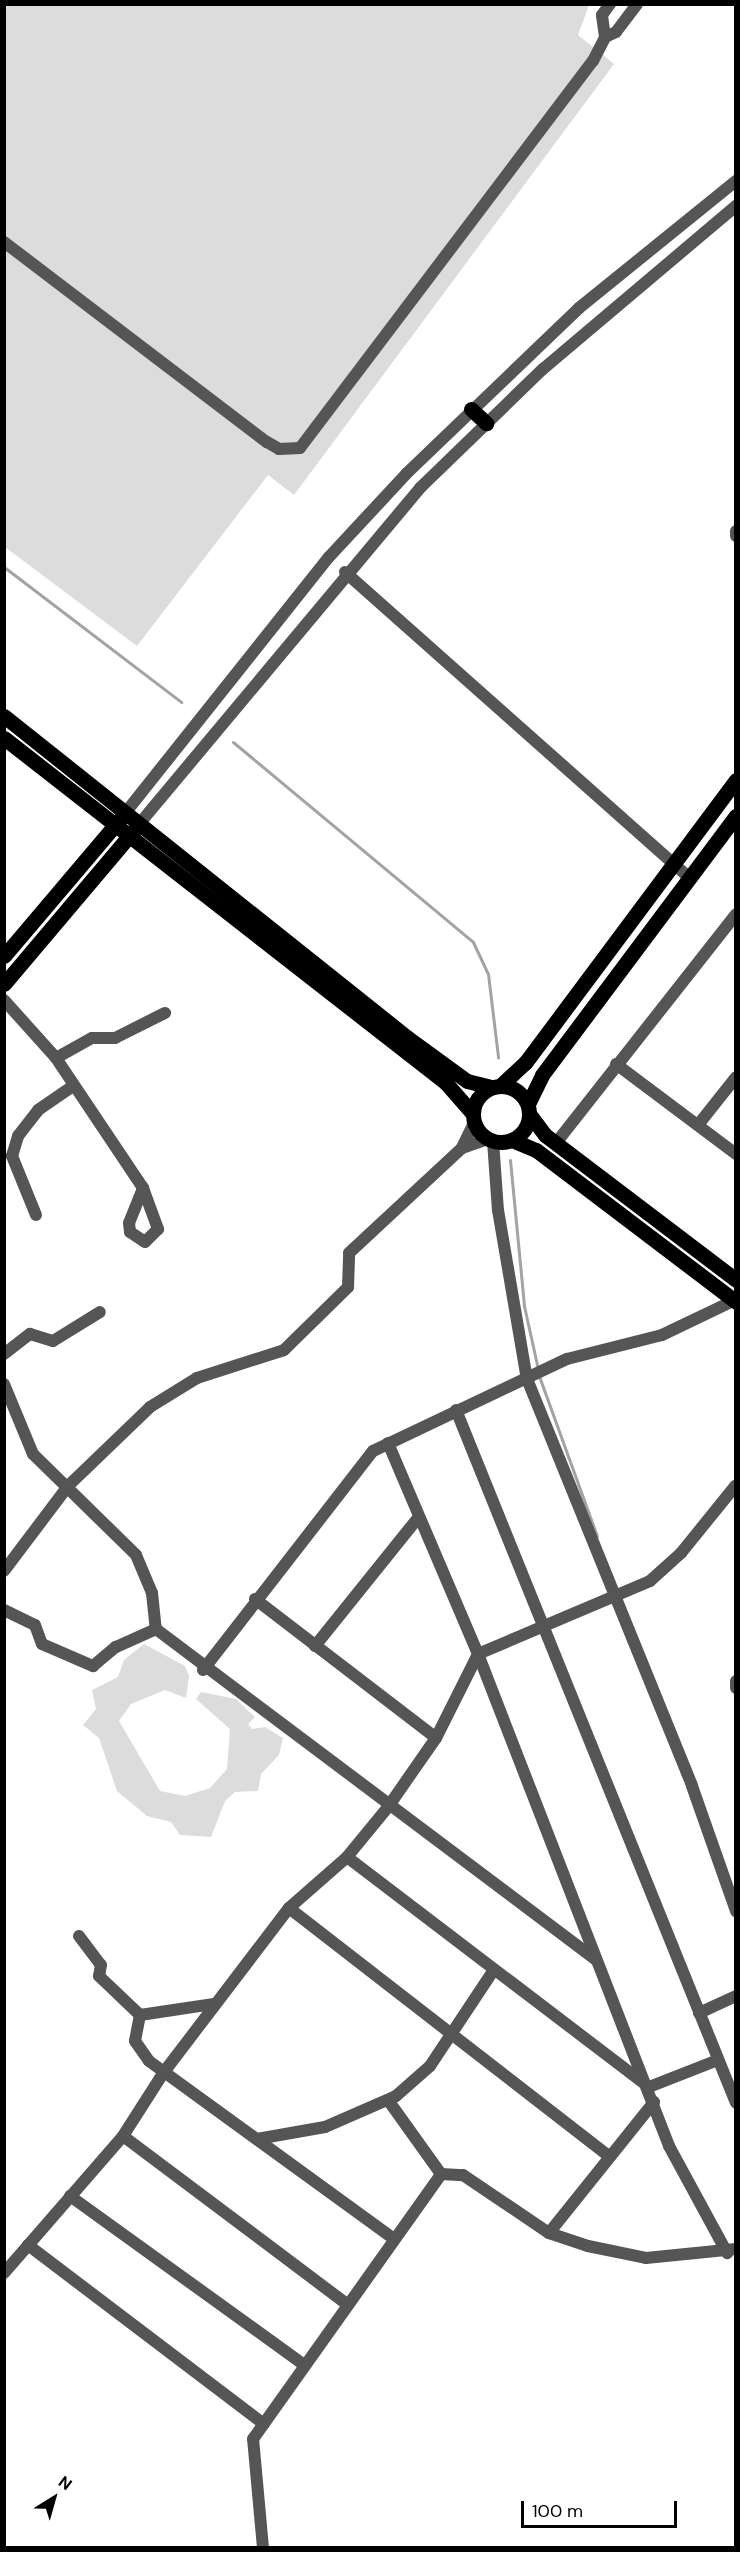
<!DOCTYPE html>
<style>
body{margin:0}
#map{position:relative;width:740px;height:2552px;overflow:hidden;background:#fff;font-family:"DM Sans",sans-serif}
div>[style]{position:absolute}
[style*='--x']{left:calc(var(--x)*1px);top:calc(var(--y)*1px);width:calc(var(--w)*1px);rotate:calc(var(--a)*1deg)}
.green>*{inset:0;background:#dcdcdc}
.stream>*{height:3px;margin:-1.5px;padding:0 1.5px;transform-origin:1.5px;border-radius:1.5px;background:#a3a3a3}
.minor>*{height:12px;margin:-6px;padding:0 6px;transform-origin:6px;border-radius:6px;background:#555}
.major>*{height:15px;margin:-7.5px;padding:0 7.5px;transform-origin:7.5px;border-radius:7.5px;background:#000}
.major>.ring{margin:-7.5px;padding:0;box-sizing:content-box;background:none;border:15px solid #000;border-radius:50%}
span{translate:-50% -50%;white-space:nowrap;text-align:center;line-height:1.15;-webkit-text-stroke:5px #fff;paint-order:stroke}
.frame{position:absolute;inset:0;border:6px solid #000;pointer-events:none}
.north{position:absolute;left:24px;top:2468px;width:60px;height:60px;-webkit-text-stroke:4px #fff;paint-order:stroke;rotate:37deg;font-size:16px;font-weight:700;line-height:24px;text-align:center;color:#000}
.north::after{content:'';display:block;margin:auto;width:21px;height:27px;background:#000;clip-path:polygon(50% 0,100% 100%,50% 72%,0 100%)}
.scale{position:absolute;left:521px;top:2501px;width:156px;height:27px;box-sizing:border-box;border:3px solid #000;border-top:0;padding-left:8px;font-size:18px;line-height:21px;white-space:nowrap;color:#000;-webkit-text-stroke:4px #fff;paint-order:stroke}
</style>
<div id="map">
<div class="green">
<div style="clip-path:polygon(4px 5px,589px 5px,578px 35px,614px 64px,294px 495px,268px 475px,137px 646px,5px 547px)"></div>
<div style="clip-path:polygon(144px 1644px,185px 1666px,189px 1676px,186px 1698px,165px 1690px,131px 1704px,119px 1721px,160px 1791px,185px 1796px,210px 1788px,227px 1769px,230px 1729px,196px 1699px,201px 1692px,236px 1699px,255px 1717px,248px 1724px,252px 1729px,265px 1727px,283px 1738px,279px 1755px,261px 1774px,258px 1791px,235px 1792px,225px 1801px,211px 1837px,180px 1835px,171px 1822px,147px 1816px,117px 1791px,99px 1738px,83px 1725px,96px 1709px,92px 1690px,118px 1677px,124px 1660px)"></div>
</div>
<div class="stream">
<div style="--x:4;--y:567;--w:223;--a:37.3"></div>
<div style="--x:233;--y:742;--w:312;--a:39.8"></div>
<div style="--x:473;--y:942;--w:35;--a:65"></div>
<div style="--x:488;--y:974;--w:84;--a:83.1"></div>
<div style="--x:510;--y:1160;--w:147;--a:84.5"></div>
<div style="--x:524;--y:1306;--w:65;--a:77.5"></div>
<div style="--x:539;--y:1376;--w:170;--a:70.1"></div>
</div>
<div class="minor">
<div style="--x:605;--y:37;--w:12;--a:-24"></div>
<div style="--x:616;--y:32;--w:35;--a:-53"></div>
<div style="--x:4;--y:242;--w:330;--a:37.3"></div>
<div style="--x:267;--y:442;--w:14;--a:30"></div>
<div style="--x:279;--y:449;--w:21;--a:-3"></div>
<div style="--x:300;--y:448;--w:485;--a:-52.9"></div>
<div style="--x:593;--y:61;--w:27;--a:-63"></div>
<div style="--x:605;--y:37;--w:22;--a:-98"></div>
<div style="--x:602;--y:15;--w:14;--a:-54"></div>
<div style="--x:736;--y:531;--w:5;--a:90"></div>
<div style="--x:345;--y:572;--w:459;--a:41.6"></div>
<div style="--x:126;--y:812;--w:326;--a:-51.5"></div>
<div style="--x:329;--y:557;--w:113;--a:-47.1"></div>
<div style="--x:406;--y:474;--w:240;--a:-43.8"></div>
<div style="--x:579;--y:308;--w:202;--a:-39"></div>
<div style="--x:140;--y:823;--w:437;--a:-50.1"></div>
<div style="--x:420;--y:488;--w:171;--a:-44.1"></div>
<div style="--x:543;--y:369;--w:253;--a:-40.2"></div>
<div style="--x:4;--y:1000;--w:78;--a:48.1"></div>
<div style="--x:56;--y:1058;--w:156;--a:56.2"></div>
<div style="--x:56;--y:1058;--w:41;--a:-29.1"></div>
<div style="--x:92;--y:1038;--w:23;--a:0"></div>
<div style="--x:115;--y:1038;--w:56;--a:-26.6"></div>
<div style="--x:616;--y:1064;--w:150;--a:36.9"></div>
<div style="--x:474;--y:1123;--w:28;--a:116"></div>
<div style="--x:462;--y:1148;--w:28;--a:-19"></div>
<div style="--x:698;--y:1125;--w:61;--a:-51.6"></div>
<div style="--x:493;--y:1141;--w:69;--a:85.9"></div>
<div style="--x:498;--y:1210;--w:171;--a:80.3"></div>
<div style="--x:527;--y:1379;--w:439;--a:67.9"></div>
<div style="--x:692;--y:1786;--w:133;--a:70.6"></div>
<div style="--x:556;--y:1143;--w:291;--a:-51.8"></div>
<div style="--x:143;--y:1188;--w:44;--a:69.9"></div>
<div style="--x:158;--y:1229;--w:18;--a:135"></div>
<div style="--x:145;--y:1242;--w:18;--a:-146"></div>
<div style="--x:130;--y:1232;--w:9;--a:-96"></div>
<div style="--x:129;--y:1223;--w:38;--a:-68"></div>
<div style="--x:36;--y:1215;--w:64;--a:-112.1"></div>
<div style="--x:12;--y:1156;--w:21;--a:-73"></div>
<div style="--x:18;--y:1136;--w:33;--a:-52"></div>
<div style="--x:38;--y:1110;--w:42;--a:-34.4"></div>
<div style="--x:4;--y:1354;--w:33;--a:-38"></div>
<div style="--x:30;--y:1334;--w:24;--a:17"></div>
<div style="--x:53;--y:1341;--w:55;--a:-31.7"></div>
<div style="--x:4;--y:1384;--w:76;--a:67.5"></div>
<div style="--x:33;--y:1454;--w:144;--a:44.4"></div>
<div style="--x:136;--y:1555;--w:41;--a:67.2"></div>
<div style="--x:152;--y:1593;--w:36;--a:84"></div>
<div style="--x:156;--y:1629;--w:549;--a:36.93"></div>
<div style="--x:456;--y:1410;--w:747;--a:68"></div>
<div style="--x:388;--y:1443;--w:229;--a:66.9"></div>
<div style="--x:478;--y:1654;--w:528;--a:68.78"></div>
<div style="--x:669;--y:2146;--w:122;--a:61.5"></div>
<div style="--x:4;--y:1571;--w:106;--a:-53"></div>
<div style="--x:68;--y:1486;--w:114;--a:-43.9"></div>
<div style="--x:150;--y:1407;--w:55;--a:-31.7"></div>
<div style="--x:197;--y:1378;--w:91;--a:-17.8"></div>
<div style="--x:284;--y:1350;--w:90;--a:-44.5"></div>
<div style="--x:348;--y:1287;--w:34;--a:-88"></div>
<div style="--x:349;--y:1253;--w:154;--a:-42.9"></div>
<div style="--x:255;--y:1599;--w:228;--a:37.5"></div>
<div style="--x:4;--y:1610;--w:34;--a:26"></div>
<div style="--x:35;--y:1625;--w:20;--a:70"></div>
<div style="--x:42;--y:1644;--w:56;--a:23.3"></div>
<div style="--x:93;--y:1666;--w:30;--a:-40"></div>
<div style="--x:116;--y:1647;--w:44;--a:-24.2"></div>
<div style="--x:315;--y:1646;--w:164;--a:-51.2"></div>
<div style="--x:203;--y:1670;--w:277;--a:-52.2"></div>
<div style="--x:373;--y:1451;--w:215;--a:-25.4"></div>
<div style="--x:567;--y:1359;--w:98;--a:-14.2"></div>
<div style="--x:662;--y:1335;--w:79;--a:-25.6"></div>
<div style="--x:736;--y:1681;--w:7;--a:90"></div>
<div style="--x:347;--y:1857;--w:380;--a:37.3"></div>
<div style="--x:649;--y:2087;--w:74;--a:-21.4"></div>
<div style="--x:289;--y:1908;--w:403;--a:37.8"></div>
<div style="--x:79;--y:1936;--w:36;--a:53"></div>
<div style="--x:101;--y:1965;--w:11;--a:100"></div>
<div style="--x:99;--y:1976;--w:57;--a:43.6"></div>
<div style="--x:140;--y:2015;--w:75;--a:-8.5"></div>
<div style="--x:699;--y:2013;--w:41;--a:-24.7"></div>
<div style="--x:140;--y:2015;--w:26;--a:101"></div>
<div style="--x:135;--y:2041;--w:24;--a:55"></div>
<div style="--x:149;--y:2061;--w:301;--a:36"></div>
<div style="--x:388;--y:2100;--w:91;--a:54.4"></div>
<div style="--x:123;--y:2136;--w:280;--a:36.9"></div>
<div style="--x:257;--y:2139;--w:69;--a:-10"></div>
<div style="--x:325;--y:2127;--w:77;--a:-23.6"></div>
<div style="--x:396;--y:2096;--w:45;--a:-41.4"></div>
<div style="--x:430;--y:2066;--w:114;--a:-56.4"></div>
<div style="--x:70;--y:2196;--w:289;--a:35.8"></div>
<div style="--x:549;--y:2233;--w:168;--a:-51.3"></div>
<div style="--x:28;--y:2245;--w:296;--a:37.2"></div>
<div style="--x:4;--y:2273;--w:181;--a:-49"></div>
<div style="--x:123;--y:2136;--w:76;--a:-57.4"></div>
<div style="--x:164;--y:2072;--w:206;--a:-52.7"></div>
<div style="--x:289;--y:1908;--w:77;--a:-41.3"></div>
<div style="--x:347;--y:1857;--w:65;--a:-50.6"></div>
<div style="--x:388;--y:1807;--w:84;--a:-55.2"></div>
<div style="--x:436;--y:1738;--w:94;--a:-63.4"></div>
<div style="--x:478;--y:1654;--w:187;--a:-23"></div>
<div style="--x:650;--y:1581;--w:42;--a:-42.1"></div>
<div style="--x:681;--y:1553;--w:87;--a:-51"></div>
<div style="--x:263;--y:2548;--w:109;--a:-95.2"></div>
<div style="--x:253;--y:2439;--w:325;--a:-54.6"></div>
<div style="--x:441;--y:2174;--w:22;--a:3"></div>
<div style="--x:463;--y:2175;--w:104;--a:34"></div>
<div style="--x:549;--y:2233;--w:41;--a:18.4"></div>
<div style="--x:588;--y:2246;--w:59;--a:11.7"></div>
<div style="--x:646;--y:2258;--w:90;--a:-5.7"></div>
</div>
<div class="major">
<div style="--x:471;--y:409;--w:21;--a:43"></div>
<div style="--x:4;--y:716;--w:517;--a:38.56"></div>
<div style="--x:408;--y:1038;--w:73;--a:36.1"></div>
<div style="--x:467;--y:1081;--w:25;--a:14"></div>
<div style="--x:4;--y:738;--w:561;--a:37.97"></div>
<div style="--x:446;--y:1083;--w:41;--a:48.9"></div>
<div style="--x:4;--y:956;--w:180;--a:-49.7"></div>
<div style="--x:4;--y:984;--w:202;--a:-49.8"></div>
<div style="--x:501;--y:1085;--w:33;--a:-43"></div>
<div style="--x:525;--y:1063;--w:353;--a:-53.3"></div>
<div class="ring" style="left:473px;top:1086px;width:41px;height:41px"></div>
<div style="--x:528;--y:1104;--w:32;--a:-64"></div>
<div style="--x:542;--y:1075;--w:324;--a:-53.2"></div>
<div style="--x:530;--y:1115;--w:25;--a:53"></div>
<div style="--x:545;--y:1135;--w:240;--a:37.2"></div>
<div style="--x:512;--y:1140;--w:26;--a:23"></div>
<div style="--x:536;--y:1150;--w:251;--a:37.2"></div>
</div>
<div class="frame"></div>
<div class="north">N</div>
<div class="scale">100 m</div>
</div>
